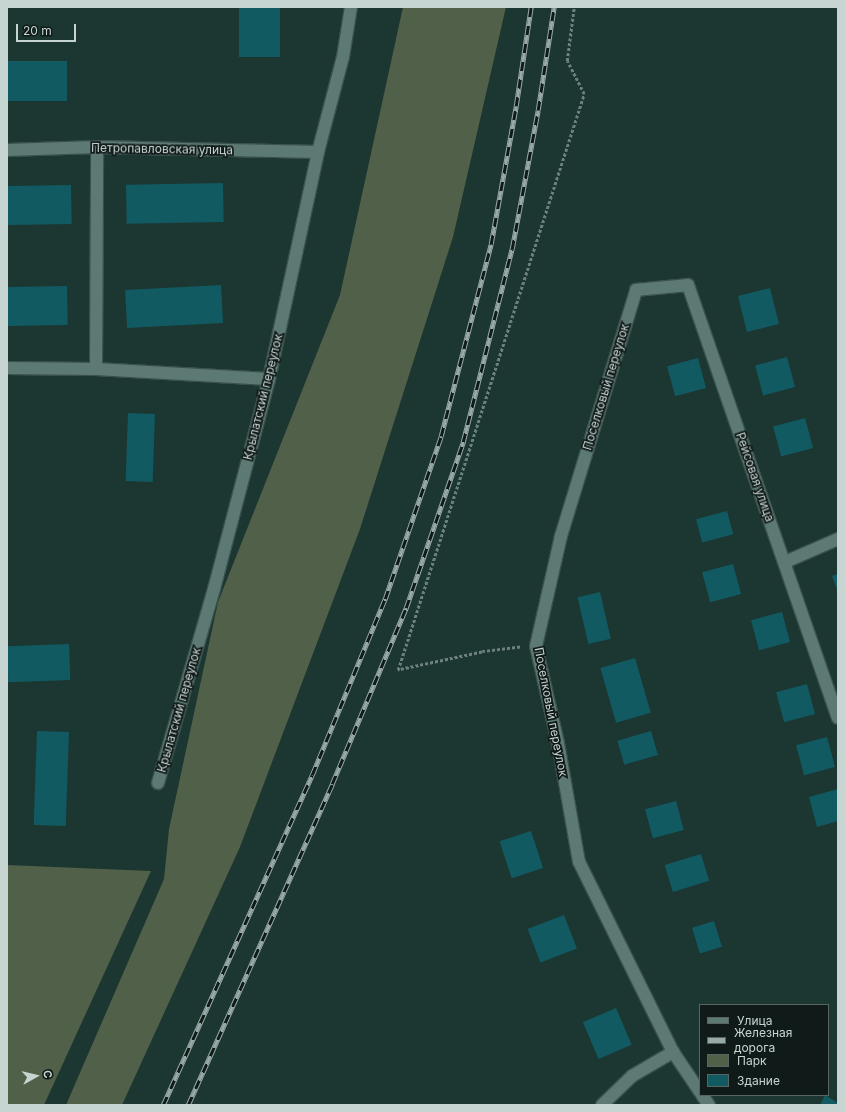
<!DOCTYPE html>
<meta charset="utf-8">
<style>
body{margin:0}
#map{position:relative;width:845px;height:1112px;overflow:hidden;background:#1c3632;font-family:Inter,sans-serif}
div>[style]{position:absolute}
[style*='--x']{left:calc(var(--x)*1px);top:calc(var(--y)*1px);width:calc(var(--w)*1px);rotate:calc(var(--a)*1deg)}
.green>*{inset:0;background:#516048}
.building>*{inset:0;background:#125a62;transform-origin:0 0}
.path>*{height:2.5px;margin-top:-1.25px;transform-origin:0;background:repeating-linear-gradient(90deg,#6c807d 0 3px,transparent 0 5px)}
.roads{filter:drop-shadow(1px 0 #3a514d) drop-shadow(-1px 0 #3a514d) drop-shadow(0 1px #3a514d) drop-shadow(0 -1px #3a514d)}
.minor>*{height:12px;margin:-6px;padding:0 6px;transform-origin:6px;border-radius:6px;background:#5d7974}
.rail>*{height:4.5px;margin-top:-2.25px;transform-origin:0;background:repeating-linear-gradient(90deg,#101b19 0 9px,#98aaa6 0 18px);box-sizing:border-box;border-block:1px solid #98aaa6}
span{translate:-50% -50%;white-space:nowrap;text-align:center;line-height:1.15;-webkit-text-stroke:3.5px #101b19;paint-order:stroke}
.street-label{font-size:12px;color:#c7d5d2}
.frame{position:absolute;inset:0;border:8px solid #c7d5d2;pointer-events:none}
.legend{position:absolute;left:699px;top:1004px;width:130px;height:92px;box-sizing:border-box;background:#101b19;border:1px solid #596563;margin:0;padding:5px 7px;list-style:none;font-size:12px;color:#c7d5d2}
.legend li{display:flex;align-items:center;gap:8px;height:20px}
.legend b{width:20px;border:1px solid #596563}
.north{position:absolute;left:16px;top:1056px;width:40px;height:40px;-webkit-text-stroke:3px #101b19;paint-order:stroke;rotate:82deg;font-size:11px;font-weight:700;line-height:16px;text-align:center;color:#c7d5d2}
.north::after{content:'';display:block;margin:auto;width:14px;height:18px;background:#c7d5d2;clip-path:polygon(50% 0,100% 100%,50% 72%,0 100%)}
.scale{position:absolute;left:16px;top:24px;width:60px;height:18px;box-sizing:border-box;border:2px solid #c7d5d2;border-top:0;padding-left:5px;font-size:12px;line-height:14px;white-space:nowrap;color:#c7d5d2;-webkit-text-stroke:3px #101b19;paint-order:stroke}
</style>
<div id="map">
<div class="green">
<div style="clip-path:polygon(403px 7px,506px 7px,453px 237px,360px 529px,240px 847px,122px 1105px,66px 1105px,164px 879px,169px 829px,218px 602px,340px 295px)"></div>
<div style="clip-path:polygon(7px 865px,151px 871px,44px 1105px,7px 1105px)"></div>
</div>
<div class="building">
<div style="left:239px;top:7px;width:41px;height:50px"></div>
<div style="left:7px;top:61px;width:60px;height:40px"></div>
<div style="left:223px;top:183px;width:39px;height:97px;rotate:89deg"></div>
<div style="left:71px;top:185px;width:39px;height:64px;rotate:89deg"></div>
<div style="left:221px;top:285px;width:38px;height:96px;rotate:87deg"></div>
<div style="left:67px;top:286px;width:39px;height:60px;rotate:89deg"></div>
<div style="left:770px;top:288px;width:37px;height:33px;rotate:76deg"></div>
<div style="left:787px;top:357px;width:31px;height:33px;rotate:75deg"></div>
<div style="left:698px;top:358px;width:31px;height:32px;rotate:75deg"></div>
<div style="left:128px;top:413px;width:27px;height:68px;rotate:2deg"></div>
<div style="left:805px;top:418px;width:31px;height:33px;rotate:75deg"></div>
<div style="left:727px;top:511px;width:24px;height:32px;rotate:75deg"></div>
<div style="left:733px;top:564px;width:31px;height:32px;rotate:75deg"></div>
<div style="clip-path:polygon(838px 574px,838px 592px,832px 576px)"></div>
<div style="left:600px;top:592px;width:48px;height:23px;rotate:77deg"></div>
<div style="left:782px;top:612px;width:31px;height:32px;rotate:75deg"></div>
<div style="left:69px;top:644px;width:36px;height:62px;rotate:88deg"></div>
<div style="left:635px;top:658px;width:57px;height:36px;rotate:74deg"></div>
<div style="left:807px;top:684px;width:31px;height:32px;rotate:75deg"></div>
<div style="left:37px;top:731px;width:32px;height:94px;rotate:2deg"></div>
<div style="left:651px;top:731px;width:25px;height:35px;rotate:74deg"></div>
<div style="left:827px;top:737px;width:31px;height:32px;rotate:75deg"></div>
<div style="clip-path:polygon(838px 789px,838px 821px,817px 827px,809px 797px)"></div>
<div style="left:676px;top:801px;width:30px;height:32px;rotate:75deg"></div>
<div style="left:531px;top:831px;width:39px;height:33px;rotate:72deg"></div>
<div style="left:701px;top:854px;width:28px;height:38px;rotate:73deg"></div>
<div style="left:564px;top:915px;width:36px;height:39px;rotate:69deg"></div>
<div style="left:714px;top:921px;width:27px;height:23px;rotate:73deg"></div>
<div style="left:616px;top:1008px;width:40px;height:36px;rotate:67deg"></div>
<div style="clip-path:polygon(825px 1095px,838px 1103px,838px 1105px,820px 1105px)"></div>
</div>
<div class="path">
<div style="--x:520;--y:647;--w:38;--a:173"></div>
<div style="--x:482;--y:652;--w:86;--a:167.9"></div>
<div style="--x:398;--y:670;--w:605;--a:-72.1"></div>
<div style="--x:584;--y:94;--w:37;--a:-117"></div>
<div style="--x:567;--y:61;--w:54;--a:-82.6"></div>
</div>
<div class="roads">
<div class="minor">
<div style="--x:7;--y:150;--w:90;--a:-1.9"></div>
<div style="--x:97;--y:147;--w:221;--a:1.3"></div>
<div style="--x:7;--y:368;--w:89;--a:0.6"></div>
<div style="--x:96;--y:369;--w:173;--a:3.3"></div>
<div style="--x:96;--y:369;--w:222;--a:-89.7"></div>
<div style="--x:785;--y:562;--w:58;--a:-23.5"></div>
<div style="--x:158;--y:783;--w:202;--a:-73.9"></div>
<div style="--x:214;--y:589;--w:217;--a:-75.3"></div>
<div style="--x:269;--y:379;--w:232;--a:-77.8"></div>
<div style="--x:318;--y:152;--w:98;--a:-75.3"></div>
<div style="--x:343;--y:57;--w:51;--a:-80.9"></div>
<div style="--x:700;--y:1092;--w:48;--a:-124"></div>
<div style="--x:673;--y:1052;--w:212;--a:-116.3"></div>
<div style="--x:579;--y:862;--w:121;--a:-100"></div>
<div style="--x:558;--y:743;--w:99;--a:-102.8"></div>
<div style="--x:536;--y:646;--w:113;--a:-77.2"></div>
<div style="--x:561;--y:536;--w:257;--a:-73"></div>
<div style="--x:636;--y:290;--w:52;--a:-5.5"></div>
<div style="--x:688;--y:285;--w:458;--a:70.9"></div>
<div style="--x:702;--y:1095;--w:12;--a:55"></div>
<div style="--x:602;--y:1105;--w:42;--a:-44"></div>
<div style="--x:632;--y:1076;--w:48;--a:-30.3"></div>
</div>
</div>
<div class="rail">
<div style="--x:163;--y:1105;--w:362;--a:-65.7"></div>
<div style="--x:312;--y:775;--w:191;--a:-67.5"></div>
<div style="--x:385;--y:599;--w:172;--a:-71"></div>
<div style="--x:441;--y:436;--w:198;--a:-75.4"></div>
<div style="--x:491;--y:244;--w:140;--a:-79.7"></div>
<div style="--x:516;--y:106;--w:100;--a:-81.4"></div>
<div style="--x:188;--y:1105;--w:352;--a:-65.8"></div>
<div style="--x:332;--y:784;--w:191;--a:-67.2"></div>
<div style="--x:406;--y:608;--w:176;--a:-71"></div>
<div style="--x:463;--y:442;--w:199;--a:-75.8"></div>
<div style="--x:512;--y:249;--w:141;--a:-79.4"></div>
<div style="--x:538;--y:110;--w:104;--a:-81.2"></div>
</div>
<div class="street-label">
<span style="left:162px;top:149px;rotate:1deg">Петропавловская улица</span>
<span style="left:606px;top:387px;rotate:-73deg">Поселковый переулок</span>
<span style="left:263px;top:397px;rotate:-76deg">Крылатский переулок</span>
<span style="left:755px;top:477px;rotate:71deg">Рейсовая улица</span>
<span style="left:179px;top:710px;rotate:-74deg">Крылатский переулок</span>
<span style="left:551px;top:712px;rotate:79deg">Поселковый переулок</span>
</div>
<div class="frame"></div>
<ul class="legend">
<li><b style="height:5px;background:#5d7974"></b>Улица</li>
<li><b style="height:5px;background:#98aaa6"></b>Железная дорога</li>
<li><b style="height:11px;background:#516048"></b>Парк</li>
<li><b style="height:11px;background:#125a62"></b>Здание</li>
</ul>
<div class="north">С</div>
<div class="scale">20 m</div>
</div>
